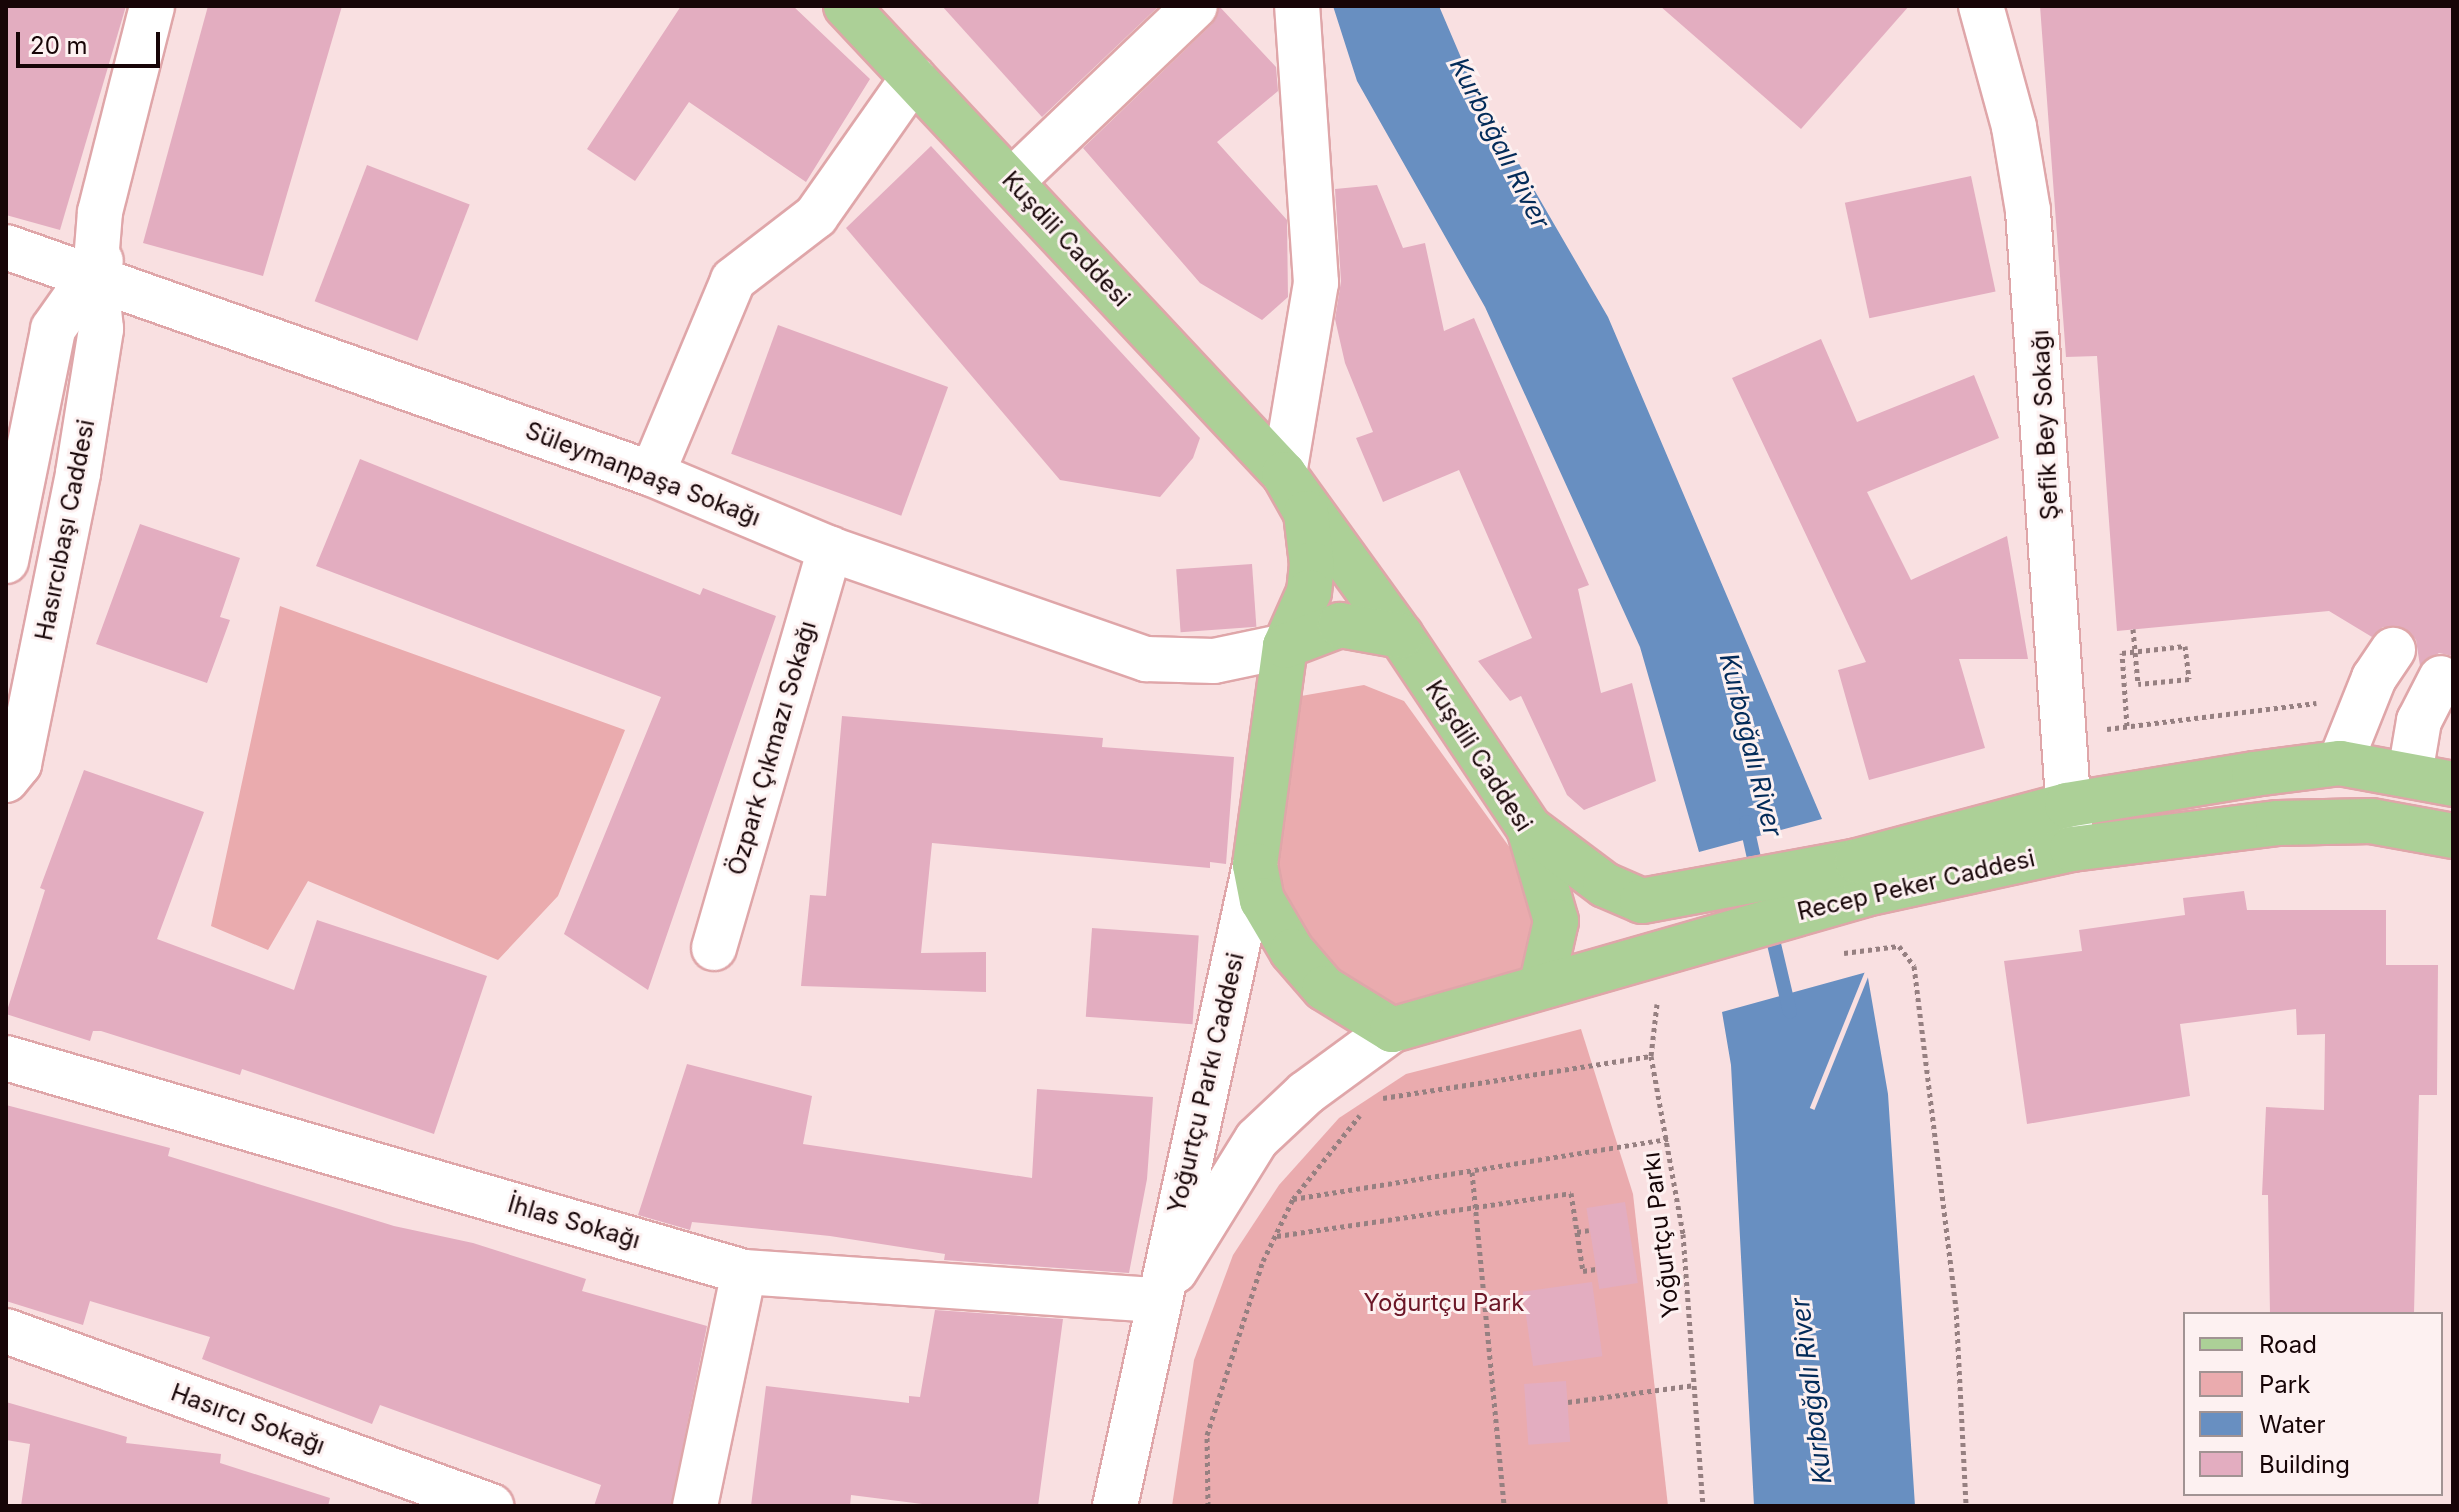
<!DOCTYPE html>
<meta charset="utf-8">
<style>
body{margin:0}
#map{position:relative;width:2459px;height:1512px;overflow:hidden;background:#f9e0e1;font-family:Inter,sans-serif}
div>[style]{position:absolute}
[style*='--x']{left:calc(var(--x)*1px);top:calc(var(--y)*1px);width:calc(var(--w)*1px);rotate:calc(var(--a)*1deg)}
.green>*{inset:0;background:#eaabae}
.water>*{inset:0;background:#688fc1}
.pier>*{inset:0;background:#f9e0e1;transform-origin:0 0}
.stream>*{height:14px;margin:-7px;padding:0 7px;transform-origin:7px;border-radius:7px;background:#688fc1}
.building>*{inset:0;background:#e3adc0;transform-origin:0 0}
.path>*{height:5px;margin-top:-2.5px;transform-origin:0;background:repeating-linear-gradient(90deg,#968081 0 4px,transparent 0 8px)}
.roads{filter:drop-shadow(2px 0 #dfa6a9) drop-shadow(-2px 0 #dfa6a9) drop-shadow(0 2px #dfa6a9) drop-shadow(0 -2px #dfa6a9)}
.minor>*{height:44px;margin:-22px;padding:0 22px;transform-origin:22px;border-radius:22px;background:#fff}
.major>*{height:44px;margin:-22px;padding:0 22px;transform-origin:22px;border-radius:22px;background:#acd097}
.path-bridge>*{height:5px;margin-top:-2.5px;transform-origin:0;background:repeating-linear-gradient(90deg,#968081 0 4px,transparent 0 8px)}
span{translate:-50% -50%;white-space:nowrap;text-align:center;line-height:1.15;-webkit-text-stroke:6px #fdf1f1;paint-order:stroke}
.street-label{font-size:24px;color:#170507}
.park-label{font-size:24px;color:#6b1626}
.water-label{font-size:26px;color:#032b59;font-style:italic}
.frame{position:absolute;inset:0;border:8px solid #170507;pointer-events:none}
.legend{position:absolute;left:2183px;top:1312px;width:260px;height:184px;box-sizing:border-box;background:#fdf1f1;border:2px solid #a19393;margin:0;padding:10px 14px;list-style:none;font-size:24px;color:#170507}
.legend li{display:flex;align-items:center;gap:16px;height:40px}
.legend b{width:40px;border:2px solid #a19393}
.scale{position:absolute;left:16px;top:32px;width:144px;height:36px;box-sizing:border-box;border:4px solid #170507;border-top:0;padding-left:10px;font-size:24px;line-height:28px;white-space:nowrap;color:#170507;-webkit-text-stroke:6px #fdf1f1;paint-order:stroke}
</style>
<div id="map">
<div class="green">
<div style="clip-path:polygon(280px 606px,625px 730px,558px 896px,498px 960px,308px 881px,268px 950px,211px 926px)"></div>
<div style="clip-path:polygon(1364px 685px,1404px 701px,1544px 895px,1534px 973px,1404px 1014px,1360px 1012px,1270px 895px,1280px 717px,1301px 696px)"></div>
<div style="clip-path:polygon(1581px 1029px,1633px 1194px,1668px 1506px,1172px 1506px,1194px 1360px,1233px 1255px,1279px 1185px,1339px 1118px,1406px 1074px)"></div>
</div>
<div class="water">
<div style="clip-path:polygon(1333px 6px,1439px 6px,1471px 81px,1608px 317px,1822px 819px,1699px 852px,1640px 647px,1485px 307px,1357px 81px)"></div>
<div style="clip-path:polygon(1867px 972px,1888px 1094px,1915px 1506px,1754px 1506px,1731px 1065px,1722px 1012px)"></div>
</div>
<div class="pier">
<div style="left:1866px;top:969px;width:5px;height:150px;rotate:22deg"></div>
</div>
<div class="stream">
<div style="--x:1746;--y:822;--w:55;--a:77.5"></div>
<div style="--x:1770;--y:927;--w:87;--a:76.8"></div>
</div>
<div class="building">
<div style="clip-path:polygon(6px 6px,126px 6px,60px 230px,6px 215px)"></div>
<div style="clip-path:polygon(208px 6px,342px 6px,263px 276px,143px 243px)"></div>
<div style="clip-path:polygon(681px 6px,793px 6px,870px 79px,806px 182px,689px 102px,635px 181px,587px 149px)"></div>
<div style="clip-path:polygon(942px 6px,1159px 6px,1042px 117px)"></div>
<div style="clip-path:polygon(1219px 6px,1276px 67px,1278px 91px,1217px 142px,1287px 220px,1288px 297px,1262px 320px,1200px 283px,1083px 148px,1212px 24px)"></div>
<div style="clip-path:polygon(1660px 6px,1909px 6px,1801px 129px)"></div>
<div style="clip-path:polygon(2040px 6px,2453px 6px,2453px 656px,2439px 653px,2420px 666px,2416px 640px,2406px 629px,2383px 627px,2372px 637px,2329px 611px,2117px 631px,2097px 356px,2066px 357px)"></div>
<div style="clip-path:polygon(931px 146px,1200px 438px,1193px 458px,1160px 497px,1060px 480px,846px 228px)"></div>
<div style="left:367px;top:165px;width:110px;height:146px;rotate:21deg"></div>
<div style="left:1971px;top:176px;width:118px;height:129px;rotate:78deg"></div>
<div style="clip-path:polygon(1377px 185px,1403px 248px,1425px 243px,1444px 331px,1474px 318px,1589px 585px,1578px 589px,1601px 693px,1632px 683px,1656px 781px,1584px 810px,1567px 795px,1521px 696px,1510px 701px,1478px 661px,1532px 638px,1459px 470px,1383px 502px,1356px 438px,1373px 432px,1345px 363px,1335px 319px,1341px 281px,1335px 189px)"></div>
<div style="left:778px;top:325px;width:181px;height:137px;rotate:20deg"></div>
<div style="clip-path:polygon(1821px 339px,1857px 422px,1974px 375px,1999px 438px,1867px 492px,1911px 580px,2007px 536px,2028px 659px,1959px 659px,1985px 748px,1869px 780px,1838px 670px,1866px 662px,1732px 378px)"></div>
<div style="clip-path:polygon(360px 459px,700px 595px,703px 588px,776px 616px,648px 990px,564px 934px,661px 697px,316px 566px)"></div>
<div style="clip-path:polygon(140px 524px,240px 558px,220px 617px,230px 620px,207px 683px,96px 644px)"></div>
<div style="left:1252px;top:564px;width:63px;height:76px;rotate:86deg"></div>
<div style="clip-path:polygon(842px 716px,1103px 738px,1102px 747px,1234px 757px,1226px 864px,1210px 862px,1210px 868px,932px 843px,921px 953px,986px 952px,986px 992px,801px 986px,810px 895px,826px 896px)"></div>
<div style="clip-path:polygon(84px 770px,204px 812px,157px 939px,294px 990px,317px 920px,487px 976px,434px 1134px,242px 1069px,240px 1075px,101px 1031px,93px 1031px,90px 1041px,6px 1014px,45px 890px,40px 888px)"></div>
<div style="clip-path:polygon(2244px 891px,2247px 910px,2386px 910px,2386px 965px,2438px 965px,2437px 1095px,2419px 1095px,2414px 1314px,2270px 1314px,2268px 1195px,2262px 1195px,2266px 1107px,2324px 1110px,2325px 1034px,2297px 1035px,2296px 1009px,2180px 1024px,2190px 1096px,2027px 1124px,2004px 961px,2082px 951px,2079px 930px,2185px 915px,2183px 898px)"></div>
<div style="left:1092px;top:928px;width:107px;height:89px;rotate:4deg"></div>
<div style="clip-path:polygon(687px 1064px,812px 1096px,803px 1144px,1032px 1178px,1037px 1089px,1153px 1097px,1147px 1179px,1129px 1273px,944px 1260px,945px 1254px,830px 1236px,692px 1222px,690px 1230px,638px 1215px)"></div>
<div style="clip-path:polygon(6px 1105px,170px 1148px,168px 1156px,394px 1226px,473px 1243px,586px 1279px,582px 1291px,707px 1326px,671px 1506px,594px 1506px,601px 1485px,380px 1405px,372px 1424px,202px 1359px,210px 1337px,90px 1301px,83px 1325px,6px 1301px)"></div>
<div style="left:1625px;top:1202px;width:82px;height:39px;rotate:81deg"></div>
<div style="left:1592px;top:1282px;width:75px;height:70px;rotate:82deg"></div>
<div style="clip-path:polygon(935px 1310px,1063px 1319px,1038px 1506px,938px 1506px,851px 1495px,850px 1506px,751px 1506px,766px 1386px,909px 1403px,909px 1396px,920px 1397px)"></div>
<div style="left:1566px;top:1381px;width:61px;height:42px;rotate:86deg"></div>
<div style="clip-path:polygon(6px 1402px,127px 1437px,126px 1443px,221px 1454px,220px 1463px,330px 1498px,328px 1506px,21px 1506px,30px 1444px,6px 1440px)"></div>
</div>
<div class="path">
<div style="--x:2127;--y:726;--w:73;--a:-93.9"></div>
<div style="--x:2122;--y:653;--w:63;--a:-6.3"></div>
<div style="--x:2185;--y:646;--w:33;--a:83"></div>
<div style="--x:2189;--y:679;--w:51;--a:174.4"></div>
<div style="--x:2107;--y:729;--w:211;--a:-7.1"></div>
<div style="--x:1844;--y:953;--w:55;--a:-7.3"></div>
<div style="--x:1899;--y:946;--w:25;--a:53"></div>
<div style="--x:1914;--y:966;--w:344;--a:83"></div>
<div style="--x:1956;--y:1307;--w:199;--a:87.1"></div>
<div style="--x:1657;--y:1004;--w:52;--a:96.6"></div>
<div style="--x:1651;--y:1056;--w:181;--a:79.8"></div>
<div style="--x:1683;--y:1234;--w:273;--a:85.8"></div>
<div style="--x:1383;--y:1098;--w:271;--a:-8.9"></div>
<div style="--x:1472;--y:1172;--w:336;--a:84.5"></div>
<div style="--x:1293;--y:1199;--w:380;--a:-9.1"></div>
<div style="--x:1577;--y:1232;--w:12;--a:-9"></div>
<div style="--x:1277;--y:1236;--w:297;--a:-8.3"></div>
<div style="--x:1571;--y:1193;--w:79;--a:81.3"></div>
<div style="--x:1583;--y:1271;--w:13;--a:-9"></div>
<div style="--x:1568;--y:1402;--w:128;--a:-7.6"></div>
<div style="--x:1208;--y:1506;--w:71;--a:-90.8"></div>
<div style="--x:1207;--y:1435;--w:183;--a:-72.2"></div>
<div style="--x:1263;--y:1261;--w:69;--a:-64.2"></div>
<div style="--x:1293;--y:1199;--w:107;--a:-51.4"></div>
</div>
<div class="roads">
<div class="minor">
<div style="--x:1981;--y:6;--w:125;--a:74.7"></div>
<div style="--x:2014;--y:127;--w:85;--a:80.5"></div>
<div style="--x:2028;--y:211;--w:633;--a:86.11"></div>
<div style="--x:1012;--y:181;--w:253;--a:-43.7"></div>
<div style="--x:6;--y:247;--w:685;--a:19.36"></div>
<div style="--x:652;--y:474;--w:193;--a:22.8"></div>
<div style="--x:830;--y:549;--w:335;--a:19.2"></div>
<div style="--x:1146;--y:659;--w:68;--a:1.7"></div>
<div style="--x:1214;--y:661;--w:73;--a:-11.9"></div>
<div style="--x:652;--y:474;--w:210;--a:-67.3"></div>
<div style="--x:733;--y:280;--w:105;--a:-37.6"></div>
<div style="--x:816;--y:216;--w:169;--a:-54.9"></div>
<div style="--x:1284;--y:474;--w:194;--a:-80.5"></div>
<div style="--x:1316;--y:283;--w:278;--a:-93.9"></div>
<div style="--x:6;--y:561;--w:237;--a:-78.5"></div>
<div style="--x:53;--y:329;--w:83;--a:-54.8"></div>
<div style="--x:2340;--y:763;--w:92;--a:-68.2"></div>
<div style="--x:2374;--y:678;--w:34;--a:-56"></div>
<div style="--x:2410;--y:774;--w:54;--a:-80.4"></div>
<div style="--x:2419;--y:721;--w:48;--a:-62.9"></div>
<div style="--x:6;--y:780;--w:21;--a:-51"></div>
<div style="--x:19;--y:764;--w:297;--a:-78.5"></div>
<div style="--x:78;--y:473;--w:146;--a:-80.9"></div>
<div style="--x:101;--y:329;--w:55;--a:-96.2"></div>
<div style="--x:95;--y:274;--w:62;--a:-85.4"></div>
<div style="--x:100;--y:212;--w:212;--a:-75.8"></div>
<div style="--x:714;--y:948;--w:416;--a:-73.8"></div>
<div style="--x:6;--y:1058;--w:768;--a:16.17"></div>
<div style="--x:744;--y:1272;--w:414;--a:3.9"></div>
<div style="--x:1175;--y:1271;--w:155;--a:-58.2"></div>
<div style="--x:1257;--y:1139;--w:67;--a:-43.2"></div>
<div style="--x:1306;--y:1093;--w:107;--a:-36.2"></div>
<div style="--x:6;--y:1331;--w:516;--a:19.84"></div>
<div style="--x:695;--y:1506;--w:239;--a:-78.2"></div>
<div style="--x:1115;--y:1506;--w:656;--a:-77.68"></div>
</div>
<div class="major">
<div style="--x:846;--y:6;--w:641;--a:46.9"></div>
<div style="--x:1284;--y:474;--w:200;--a:54.2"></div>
<div style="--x:1401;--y:636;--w:231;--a:56.3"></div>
<div style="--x:1529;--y:828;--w:97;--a:73.8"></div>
<div style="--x:1556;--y:921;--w:64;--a:102.7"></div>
<div style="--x:1284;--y:474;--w:45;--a:60.6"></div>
<div style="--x:1306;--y:513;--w:51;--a:83.3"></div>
<div style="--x:1312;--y:564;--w:28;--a:96"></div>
<div style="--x:1309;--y:592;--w:59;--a:114"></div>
<div style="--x:1285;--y:646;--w:221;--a:97.8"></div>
<div style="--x:1255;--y:865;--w:36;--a:79"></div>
<div style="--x:1262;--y:900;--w:59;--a:59.5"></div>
<div style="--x:1292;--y:951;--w:49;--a:49.1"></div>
<div style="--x:1324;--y:988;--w:80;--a:31.7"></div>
<div style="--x:1392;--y:1030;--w:492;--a:-16"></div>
<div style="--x:1865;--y:894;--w:212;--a:-12.3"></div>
<div style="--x:2072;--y:849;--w:208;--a:-7.2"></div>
<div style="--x:2278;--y:823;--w:93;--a:-1.2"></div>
<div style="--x:2371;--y:821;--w:83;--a:10.4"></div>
<div style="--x:1285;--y:646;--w:59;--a:-20.9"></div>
<div style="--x:1340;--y:625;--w:62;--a:10.2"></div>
<div style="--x:1529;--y:828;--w:95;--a:36.9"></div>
<div style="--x:1605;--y:885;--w:40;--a:23.4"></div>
<div style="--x:1642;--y:901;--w:219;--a:-10.5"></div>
<div style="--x:1857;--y:861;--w:217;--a:-14.9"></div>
<div style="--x:2067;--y:805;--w:190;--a:-9.4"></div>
<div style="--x:2254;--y:774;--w:87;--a:-7.3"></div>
<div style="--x:2340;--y:763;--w:115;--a:10.5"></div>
</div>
</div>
<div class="path-bridge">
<div style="--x:2133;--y:629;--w:55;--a:84.8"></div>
</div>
<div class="street-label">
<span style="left:1066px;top:239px;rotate:47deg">Kuşdili Caddesi</span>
<span style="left:2045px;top:425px;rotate:-93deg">Şefik Bey Sokağı</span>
<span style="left:643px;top:474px;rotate:21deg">Süleymanpaşa Sokağı</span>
<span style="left:65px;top:530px;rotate:-79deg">Hasırcıbaşı Caddesi</span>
<span style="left:772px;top:748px;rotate:-74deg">Özpark Çıkmazı Sokağı</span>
<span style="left:1479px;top:756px;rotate:57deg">Kuşdili Caddesi</span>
<span style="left:1916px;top:885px;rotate:-13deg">Recep Peker Caddesi</span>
<span style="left:1206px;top:1083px;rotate:-77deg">Yoğurtçu Parkı Caddesi</span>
<span style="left:574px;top:1222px;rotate:16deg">İhlas Sokağı</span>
<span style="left:1661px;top:1235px;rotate:-97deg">Yoğurtçu Parkı</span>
<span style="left:248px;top:1419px;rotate:20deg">Hasırcı Sokağı</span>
</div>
<div class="park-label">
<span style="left:1444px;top:1303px">Yoğurtçu Park</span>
</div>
<div class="water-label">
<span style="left:1500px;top:143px;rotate:63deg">Kurbağalı River</span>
<span style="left:1751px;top:745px;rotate:76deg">Kurbağalı River</span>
<span style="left:1811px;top:1391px;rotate:-97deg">Kurbağalı River</span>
</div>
<div class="frame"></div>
<ul class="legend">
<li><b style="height:10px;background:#acd097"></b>Road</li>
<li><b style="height:22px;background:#eaabae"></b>Park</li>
<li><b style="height:22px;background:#688fc1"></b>Water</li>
<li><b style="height:22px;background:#e3adc0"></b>Building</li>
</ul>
<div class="scale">20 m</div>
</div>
